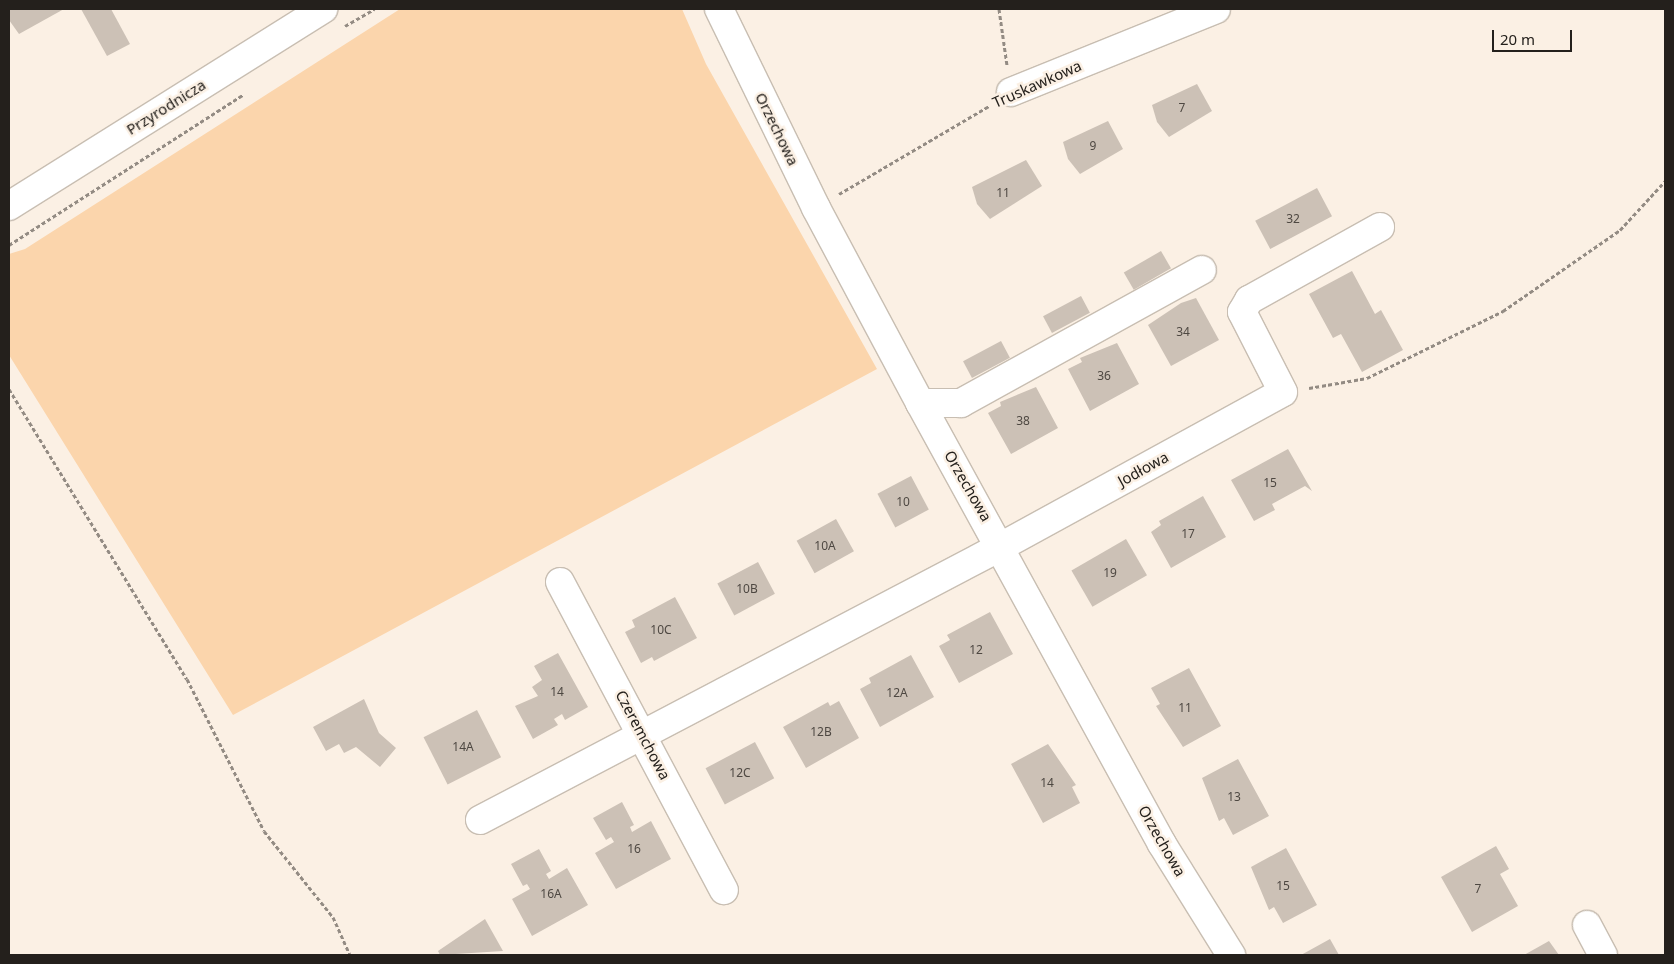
<!DOCTYPE html>
<meta charset="utf-8">
<style>
body{margin:0}
#map{position:relative;width:1674px;height:964px;overflow:hidden;background:#fbf0e4;font-family:"Noto Sans",sans-serif}
div>[style]{position:absolute}
[style*='--x']{left:calc(var(--x)*1px);top:calc(var(--y)*1px);width:calc(var(--w)*1px);rotate:calc(var(--a)*1deg)}
.green>*{inset:0;background:#fbd5ac}
.building>*{inset:0;background:#ccc1b6;transform-origin:0 0}
.path>*{height:3px;margin-top:-1.5px;transform-origin:0;background:repeating-linear-gradient(90deg,#938b83 0 4px,transparent 0 6.5px)}
.roads{filter:drop-shadow(1px 0 #c8beb2) drop-shadow(-1px 0 #c8beb2) drop-shadow(0 1px #c8beb2) drop-shadow(0 -1px #c8beb2)}
.minor>*{height:28px;margin:-14px;padding:0 14px;transform-origin:14px;border-radius:14px;background:#fff}
span{translate:-50% -50%;white-space:nowrap;text-align:center;line-height:1.15;-webkit-text-stroke:5px #fbf0e4;paint-order:stroke}
.number-label{font-size:12px;color:#4e4842}
.number-label span{-webkit-text-stroke-width:0}
.street-label{font-size:15px;color:#24201c}
.frame{position:absolute;inset:0;border:10px solid #24201c;pointer-events:none}
.scale{position:absolute;left:1492px;top:30px;width:80px;height:22px;box-sizing:border-box;border:2px solid #24201c;border-top:0;padding-left:6px;font-size:15px;line-height:18px;white-space:nowrap;color:#24201c;-webkit-text-stroke:4px #fbf0e4;paint-order:stroke}
</style>
<div id="map">
<div class="green">
<div style="clip-path:polygon(400px 9px,682px 9px,706px 64px,877px 369px,233px 715px,9px 355px,9px 254px,25px 249px)"></div>
</div>
<div class="building">
<div style="clip-path:polygon(9px 9px,64px 9px,19px 34px,9px 20px)"></div>
<div style="clip-path:polygon(81px 9px,111px 9px,130px 44px,107px 56px)"></div>
<div style="clip-path:polygon(1197px 84px,1212px 111px,1169px 137px,1157px 122px,1152px 105px)"></div>
<div style="clip-path:polygon(1108px 121px,1123px 149px,1080px 174px,1068px 159px,1063px 142px)"></div>
<div style="clip-path:polygon(1026px 160px,1042px 186px,990px 219px,977px 204px,972px 187px)"></div>
<div style="left:1317px;top:188px;width:32px;height:70px;rotate:62deg"></div>
<div style="left:1161px;top:251px;width:20px;height:43px;rotate:60deg"></div>
<div style="clip-path:polygon(1352px 271px,1375px 314px,1381px 310px,1403px 350px,1362px 372px,1341px 334px,1333px 338px,1309px 294px)"></div>
<div style="left:1081px;top:296px;width:19px;height:43px;rotate:62deg"></div>
<div style="clip-path:polygon(1196px 298px,1219px 340px,1171px 366px,1148px 325px,1181px 303px)"></div>
<div style="left:1001px;top:341px;width:19px;height:43px;rotate:62deg"></div>
<div style="clip-path:polygon(1117px 343px,1139px 384px,1090px 411px,1068px 369px,1082px 362px,1080px 358px)"></div>
<div style="clip-path:polygon(1036px 387px,1058px 428px,1011px 454px,988px 413px,1001px 406px,1000px 402px)"></div>
<div style="clip-path:polygon(1288px 449px,1312px 491px,1305px 486px,1272px 504px,1275px 510px,1254px 521px,1231px 480px)"></div>
<div style="left:911px;top:476px;width:38px;height:38px;rotate:62deg"></div>
<div style="clip-path:polygon(1203px 496px,1226px 537px,1171px 568px,1151px 532px,1161px 525px,1159px 521px)"></div>
<div style="left:836px;top:519px;width:37px;height:45px;rotate:61deg"></div>
<div style="left:1126px;top:539px;width:42px;height:63px;rotate:60deg"></div>
<div style="left:758px;top:562px;width:36px;height:46px;rotate:62deg"></div>
<div style="clip-path:polygon(675px 597px,697px 638px,654px 661px,652px 657px,641px 663px,625px 632px,635px 627px,632px 620px)"></div>
<div style="clip-path:polygon(990px 612px,1013px 654px,959px 683px,939px 646px,950px 640px,947px 635px)"></div>
<div style="clip-path:polygon(558px 653px,588px 707px,565px 720px,562px 714px,554px 719px,558px 725px,533px 739px,515px 706px,538px 696px,532px 687px,542px 680px,534px 666px)"></div>
<div style="clip-path:polygon(911px 655px,934px 697px,880px 727px,860px 689px,871px 683px,869px 678px)"></div>
<div style="clip-path:polygon(1189px 668px,1221px 726px,1183px 747px,1156px 706px,1160px 704px,1151px 688px)"></div>
<div style="clip-path:polygon(364px 699px,379px 733px,396px 748px,380px 767px,356px 747px,344px 753px,339px 744px,326px 751px,313px 727px)"></div>
<div style="clip-path:polygon(839px 701px,859px 738px,806px 768px,783px 727px,828px 702px,830px 706px)"></div>
<div style="left:477px;top:710px;width:53px;height:60px;rotate:63deg"></div>
<div style="left:755px;top:742px;width:41px;height:56px;rotate:62deg"></div>
<div style="clip-path:polygon(1048px 744px,1076px 785px,1072px 787px,1080px 803px,1043px 823px,1011px 764px)"></div>
<div style="clip-path:polygon(1238px 759px,1269px 816px,1233px 835px,1224px 818px,1219px 821px,1202px 778px)"></div>
<div style="clip-path:polygon(622px 802px,634px 825px,630px 827px,632px 832px,651px 821px,671px 859px,616px 889px,595px 853px,614px 842px,611px 837px,606px 840px,593px 818px)"></div>
<div style="clip-path:polygon(1496px 846px,1509px 869px,1500px 874px,1518px 906px,1472px 932px,1441px 877px)"></div>
<div style="clip-path:polygon(1286px 848px,1317px 905px,1283px 923px,1274px 907px,1269px 910px,1251px 867px)"></div>
<div style="clip-path:polygon(539px 849px,551px 871px,546px 874px,549px 879px,567px 868px,588px 905px,532px 936px,512px 899px,530px 889px,527px 884px,523px 886px,511px 864px)"></div>
<div style="clip-path:polygon(485px 919px,503px 951px,440px 955px,438px 951px)"></div>
<div style="clip-path:polygon(1330px 939px,1339px 955px,1301px 955px)"></div>
<div style="clip-path:polygon(1549px 941px,1559px 955px,1524px 955px)"></div>
</div>
<div class="path">
<div style="--x:999;--y:9;--w:57;--a:81.9"></div>
<div style="--x:345;--y:26;--w:34;--a:-30"></div>
<div style="--x:839;--y:194;--w:174;--a:-30.4"></div>
<div style="--x:9;--y:245;--w:279;--a:-32.7"></div>
<div style="--x:1309;--y:388;--w:59;--a:-9.8"></div>
<div style="--x:1367;--y:378;--w:152;--a:-26.2"></div>
<div style="--x:1503;--y:311;--w:142;--a:-34.7"></div>
<div style="--x:1620;--y:230;--w:67;--a:-47.4"></div>
<div style="--x:9;--y:389;--w:340;--a:58.5"></div>
<div style="--x:187;--y:679;--w:170;--a:63.1"></div>
<div style="--x:264;--y:831;--w:110;--a:51.3"></div>
<div style="--x:333;--y:917;--w:42;--a:65.9"></div>
</div>
<div class="roads">
<div class="minor">
<div style="--x:719;--y:9;--w:221;--a:64"></div>
<div style="--x:816;--y:208;--w:221;--a:61.9"></div>
<div style="--x:920;--y:403;--w:503;--a:61.24"></div>
<div style="--x:1162;--y:844;--w:131;--a:58.1"></div>
<div style="--x:1011;--y:92;--w:221;--a:-22"></div>
<div style="--x:9;--y:206;--w:371;--a:-32.1"></div>
<div style="--x:920;--y:403;--w:41;--a:0"></div>
<div style="--x:961;--y:403;--w:275;--a:-28.9"></div>
<div style="--x:560;--y:582;--w:349;--a:62"></div>
<div style="--x:480;--y:820;--w:590;--a:-27.7"></div>
<div style="--x:1002;--y:546;--w:320;--a:-28.7"></div>
<div style="--x:1283;--y:392;--w:90;--a:-117.1"></div>
<div style="--x:1242;--y:312;--w:14;--a:-60"></div>
<div style="--x:1249;--y:300;--w:150;--a:-29.1"></div>
<div style="--x:1587;--y:925;--w:34;--a:62"></div>
</div>
</div>
<div class="number-label">
<span style="left:1182px;top:108px">7</span>
<span style="left:1093px;top:146px">9</span>
<span style="left:1003px;top:193px">11</span>
<span style="left:1293px;top:219px">32</span>
<span style="left:1183px;top:332px">34</span>
<span style="left:1104px;top:376px">36</span>
<span style="left:1023px;top:421px">38</span>
<span style="left:1270px;top:483px">15</span>
<span style="left:903px;top:502px">10</span>
<span style="left:1188px;top:534px">17</span>
<span style="left:825px;top:546px">10A</span>
<span style="left:1110px;top:573px">19</span>
<span style="left:747px;top:589px">10B</span>
<span style="left:661px;top:630px">10C</span>
<span style="left:976px;top:650px">12</span>
<span style="left:557px;top:692px">14</span>
<span style="left:897px;top:693px">12A</span>
<span style="left:1185px;top:708px">11</span>
<span style="left:821px;top:732px">12B</span>
<span style="left:463px;top:747px">14A</span>
<span style="left:740px;top:773px">12C</span>
<span style="left:1047px;top:783px">14</span>
<span style="left:1234px;top:797px">13</span>
<span style="left:634px;top:849px">16</span>
<span style="left:1283px;top:886px">15</span>
<span style="left:1478px;top:889px">7</span>
<span style="left:551px;top:894px">16A</span>
</div>
<div class="street-label">
<span style="left:1037px;top:84px;rotate:-24deg">Truskawkowa</span>
<span style="left:166px;top:107px;rotate:-32deg">Przyrodnicza</span>
<span style="left:777px;top:129px;rotate:64deg">Orzechowa</span>
<span style="left:1143px;top:469px;rotate:-29deg">Jodłowa</span>
<span style="left:968px;top:486px;rotate:60deg">Orzechowa</span>
<span style="left:643px;top:735px;rotate:62deg">Czeremchowa</span>
<span style="left:1162px;top:841px;rotate:60deg">Orzechowa</span>
</div>
<div class="frame"></div>
<div class="scale">20 m</div>
</div>
